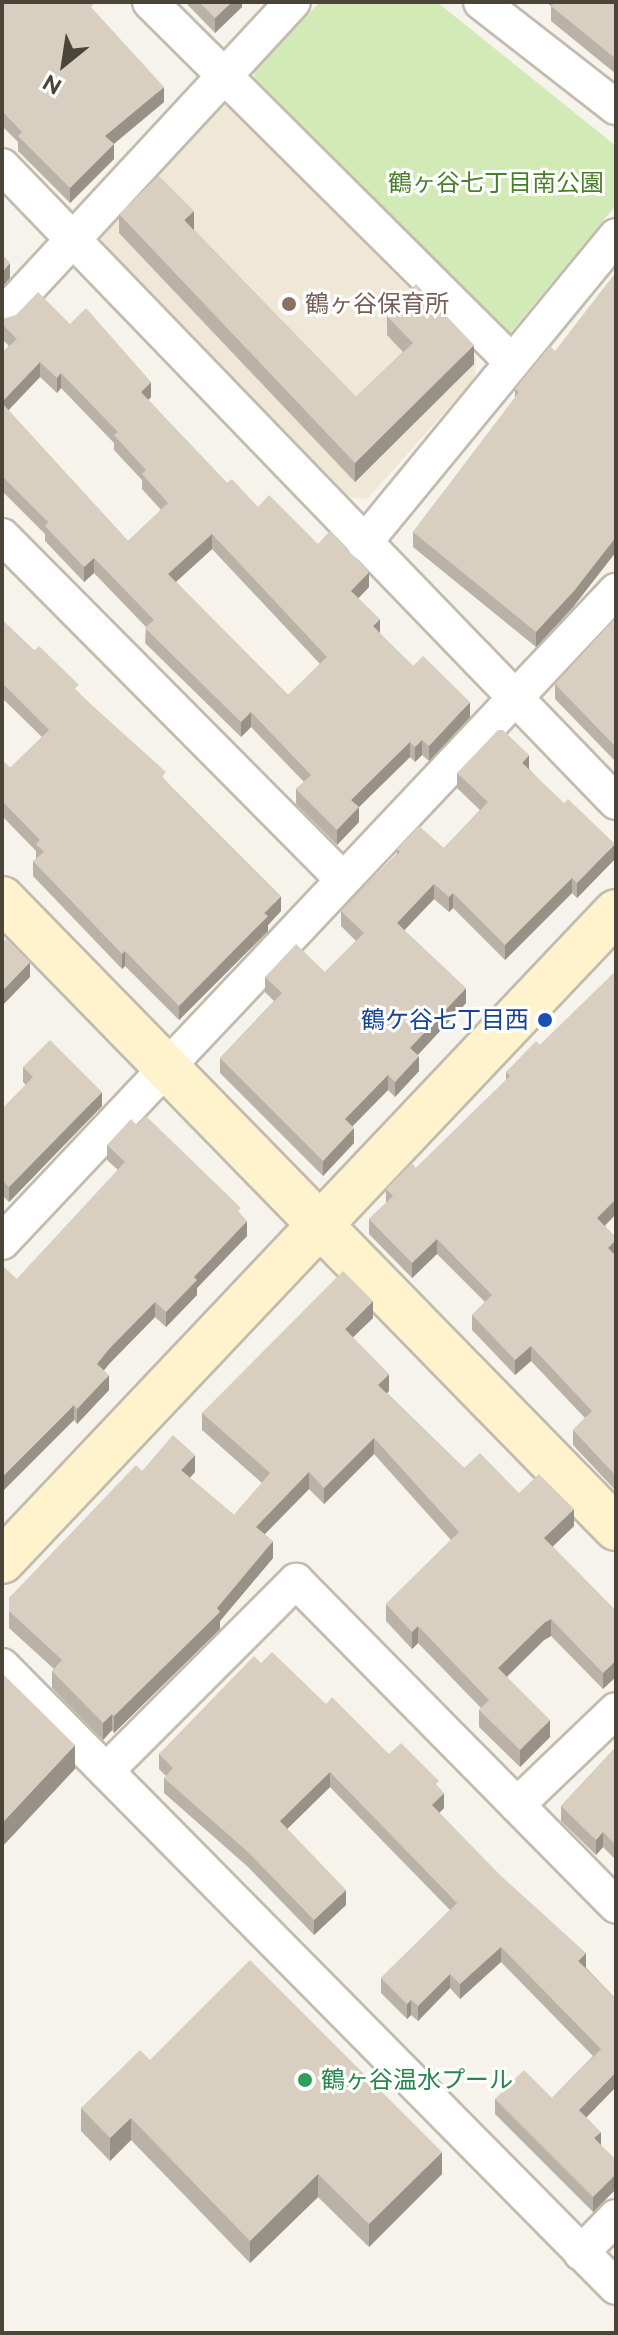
<!DOCTYPE html>
<meta charset="utf-8">
<style>
body{margin:0}
#map{position:relative;width:618px;height:2335px;overflow:hidden;background:#f6f3ec;font-family:Raleway,"Noto Sans JP",sans-serif}
div>[style]{position:absolute}
[style*='--x']{left:calc(var(--x)*1px);top:calc(var(--y)*1px);width:calc(var(--w)*1px);rotate:calc(var(--a)*1deg)}
.education>*{inset:0;background:#efe8d6}
.green>*{inset:0;background:#d2eab5}
.roads{filter:drop-shadow(2px 0 #c2bbae) drop-shadow(-2px 0 #c2bbae) drop-shadow(0 2px #c2bbae) drop-shadow(0 -2px #c2bbae)}
.street>*{height:34px;margin:-17px;padding:0 17px;transform-origin:17px;border-radius:17px;background:#fff}
.secondary>*{height:44px;margin:-22px;padding:0 22px;transform-origin:22px;border-radius:22px;background:#fff3cd}
.wall>*{inset:0;background:#bab2a6}
.shaded-wall>*{inset:0;background:#979187}
.building>*{inset:0;background:#d8cfc1}
.dots>*{width:22px;height:22px;translate:-50% -50%;box-sizing:border-box;border:4px solid #fff;border-radius:50%}
span{translate:-50% -50%;white-space:nowrap;text-align:center;line-height:1.15;-webkit-text-stroke:6px #fff;paint-order:stroke}
.park-label{font-size:24px;color:#4a7f2a}
.education-label{font-size:24px;color:#785e54}
.left{translate:0 -50%;text-align:left}
.transit-label{font-size:24px;color:#164399}
.right{translate:-100% -50%;text-align:right}
.leisure-label{font-size:24px;color:#27864d}
.frame{position:absolute;inset:0;border:4px solid #4b4439;pointer-events:none}
.north{position:absolute;left:24px;top:24px;width:80px;height:80px;-webkit-text-stroke:6px #fff;paint-order:stroke;rotate:210deg;font-size:22px;font-weight:700;line-height:32px;text-align:center;color:#4b4439}
.north::after{content:'';display:block;margin:auto;width:28px;height:36px;background:#4b4439;clip-path:polygon(50% 0,100% 100%,50% 72%,0 100%)}
</style>
<div id="map">
<div class="education">
<div style="clip-path:polygon(227px 103px,476px 357px,475px 378px,367px 499px,347px 497px,102px 251px,101px 226px,204px 114px)"></div>
</div>
<div class="green">
<div style="clip-path:polygon(320px 2px,437px 2px,616px 146px,616px 205px,506px 338px,256px 94px,254px 71px)"></div>
</div>
<div class="roads">
<div class="street">
<div style="--x:150;--y:2;--w:511;--a:44.84"></div>
<div style="--x:481;--y:2;--w:171;--a:37.9"></div>
<div style="--x:2;--y:166;--w:884;--a:46.01"></div>
<div style="--x:2;--y:316;--w:428;--a:-47.2"></div>
<div style="--x:2;--y:536;--w:484;--a:45.2"></div>
<div style="--x:364;--y:543;--w:397;--a:-50.6"></div>
<div style="--x:2;--y:1242;--w:895;--a:-46.68"></div>
<div style="--x:2;--y:1666;--w:873;--a:45.32"></div>
<div style="--x:106;--y:1771;--w:269;--a:-45"></div>
<div style="--x:296;--y:1581;--w:456;--a:45.4"></div>
<div style="--x:517;--y:1805;--w:137;--a:-43.8"></div>
<div style="--x:581;--y:2253;--w:50;--a:-45.8"></div>
</div>
<div class="secondary">
<div style="--x:2;--y:899;--w:879;--a:45.69"></div>
<div style="--x:2;--y:1561;--w:893;--a:-46.59"></div>
</div>
</div>
<div class="wall">
<div style="clip-path:polygon(2px 2px,96px 13px,164px 102px,114px 144px,114px 159px,70px 203px,18px 151px,18px 142px,2px 126px)"></div>
<div style="clip-path:polygon(185px 2px,242px 2px,242px 7px,215px 33px)"></div>
<div style="clip-path:polygon(546px 2px,616px 2px,616px 74px,551px 21px,551px 6px)"></div>
<div style="clip-path:polygon(119px 214px,194px 230px,356px 397px,403px 352px,387px 335px,387px 316px,474px 364px,355px 482px,119px 233px)"></div>
<div style="clip-path:polygon(evenodd,2px 319px,70px 324px,151px 397px,148px 400px,227px 483px,258px 507px,318px 544px,369px 587px,358px 598px,380px 634px,413px 666px,470px 717px,429px 761px,422px 755px,415px 762px,410px 757px,359px 807px,359px 822px,337px 845px,296px 804px,296px 789px,304px 782px,251px 727px,241px 737px,145px 643px,146px 627px,94px 573px,84px 582px,45px 541px,45px 534px,2px 491px,2px 353px,9px 346px,2px 339px,2px 319px,40px 377px,57px 393px,61px 388px,114px 443px,114px 450px,142px 480px,142px 489px,161px 510px,128px 541px,8px 410px,40px 377px,2px 319px,212px 549px,320px 664px,288px 695px,176px 582px,212px 549px)"></div>
<div style="clip-path:polygon(555px 351px,574px 606px,536px 647px,413px 547px,413px 532px,515px 398px,515px 389px)"></div>
<div style="clip-path:polygon(616px 617px,616px 762px,555px 699px,555px 684px)"></div>
<div style="clip-path:polygon(2px 620px,79px 693px,166px 781px,281px 911px,268px 925px,268px 931px,179px 1020px,125px 966px,122px 969px,33px 876px,33px 861px,36px 859px,36px 851px,2px 816px,2px 760px,10px 768px,42px 737px,2px 698px)"></div>
<div style="clip-path:polygon(529px 769px,615px 859px,577px 898px,572px 893px,505px 960px,453px 908px,449px 912px,434px 899px,404px 930px,466px 1003px,418px 1055px,419px 1071px,395px 1097px,388px 1090px,352px 1126px,354px 1143px,323px 1176px,220px 1073px,220px 1058px,274px 1001px,265px 992px,265px 977px,325px 972px,356px 941px,341px 926px,341px 911px,397px 854px,397px 849px,444px 848px,480px 810px,457px 788px,457px 773px)"></div>
<div style="clip-path:polygon(616px 971px,616px 1214px,605px 1226px,616px 1238px,616px 1491px,573px 1445px,573px 1430px,585px 1418px,531px 1361px,515px 1375px,472px 1330px,472px 1315px,485px 1302px,437px 1254px,412px 1278px,369px 1234px,369px 1219px,386px 1203px,386px 1189px,416px 1168px,506px 1080px,506px 1072px,540px 1045px)"></div>
<div style="clip-path:polygon(23px 1067px,102px 1106px,9px 1202px,2px 1195px,2px 1109px,26px 1085px,23px 1082px)"></div>
<div style="clip-path:polygon(107px 1145px,241px 1215px,247px 1236px,197px 1288px,197px 1295px,166px 1327px,155px 1317px,109px 1364px,104px 1370px,109px 1390px,77px 1424px,74px 1420px,17px 1279px,118px 1170px,107px 1160px)"></div>
<div style="clip-path:polygon(373px 1318px,353px 1337px,389px 1391px,387px 1393px,464px 1468px,519px 1493px,574px 1526px,552px 1546px,616px 1611px,603px 1689px,551px 1636px,544px 1640px,507px 1677px,550px 1737px,520px 1767px,479px 1727px,479px 1710px,481px 1708px,418px 1643px,412px 1649px,386px 1621px,386px 1604px,451px 1540px,374px 1454px,324px 1504px,309px 1489px,265px 1534px,273px 1558px,220px 1621px,220px 1629px,114px 1733px,112px 1730px,103px 1740px,52px 1688px,52px 1671px,54px 1669px,9px 1628px,9px 1598px,142px 1471px,195px 1472px,190px 1478px,234px 1515px,262px 1483px,202px 1430px,202px 1413px)"></div>
<div style="clip-path:polygon(261px 1663px,326px 1704px,389px 1754px,439px 1788px,444px 1808px,439px 1813px,616px 1999px,586px 2117px,601px 2146px,616px 2160px,616px 2189px,593px 2212px,495px 2114px,495px 2099px,552px 2098px,593px 2056px,501px 1962px,460px 1999px,450px 1988px,418px 2021px,411px 2015px,407px 2019px,381px 1993px,381px 1978px,450px 1910px,330px 1787px,287px 1829px,346px 1905px,314px 1935px,248px 1867px,164px 1793px,164px 1778px,166px 1776px,159px 1769px,159px 1754px)"></div>
<div style="clip-path:polygon(616px 1747px,616px 1860px,603px 1847px,596px 1855px,561px 1821px,561px 1806px)"></div>
<div style="clip-path:polygon(150px 2060px,442px 2174px,369px 2247px,318px 2197px,250px 2263px,131px 2140px,110px 2161px,81px 2131px,81px 2108px)"></div>
</div>
<div class="shaded-wall">
<div style="clip-path:polygon(232px 2px,242px 2px,242px 7px,215px 33px,215px 18px)"></div>
<div style="clip-path:polygon(164px 87px,164px 102px,105px 151px,105px 136px)"></div>
<div style="clip-path:polygon(114px 144px,114px 159px,70px 203px,70px 188px)"></div>
<div style="clip-path:polygon(194px 211px,194px 231px,184px 220px)"></div>
<div style="clip-path:polygon(10px 263px,10px 278px,2px 287px,2px 272px)"></div>
<div style="clip-path:polygon(474px 345px,474px 364px,355px 482px,355px 463px)"></div>
<div style="clip-path:polygon(40px 362px,40px 377px,2px 417px,2px 402px)"></div>
<div style="clip-path:polygon(61px 373px,61px 388px,57px 393px,57px 378px)"></div>
<div style="clip-path:polygon(151px 382px,151px 397px,141px 407px,141px 392px)"></div>
<div style="clip-path:polygon(212px 534px,212px 549px,168px 589px,168px 574px)"></div>
<div style="clip-path:polygon(616px 537px,616px 552px,574px 606px,536px 647px,536px 632px)"></div>
<div style="clip-path:polygon(94px 558px,94px 573px,84px 582px,84px 567px)"></div>
<div style="clip-path:polygon(369px 572px,369px 587px,351px 606px,351px 591px)"></div>
<div style="clip-path:polygon(380px 619px,380px 634px,373px 626px)"></div>
<div style="clip-path:polygon(470px 702px,470px 717px,429px 761px,429px 746px)"></div>
<div style="clip-path:polygon(251px 712px,251px 727px,241px 737px,241px 722px)"></div>
<div style="clip-path:polygon(422px 740px,422px 755px,415px 762px,415px 747px)"></div>
<div style="clip-path:polygon(410px 742px,410px 757px,359px 807px,359px 822px,337px 845px,337px 830px,351px 800px)"></div>
<div style="clip-path:polygon(529px 755px,529px 770px,522px 763px)"></div>
<div style="clip-path:polygon(615px 844px,615px 859px,577px 898px,577px 883px)"></div>
<div style="clip-path:polygon(572px 878px,572px 893px,505px 960px,505px 945px)"></div>
<div style="clip-path:polygon(434px 884px,434px 899px,397px 938px,397px 923px)"></div>
<div style="clip-path:polygon(453px 893px,453px 908px,449px 912px,449px 897px)"></div>
<div style="clip-path:polygon(281px 896px,281px 911px,268px 925px,268px 931px,179px 1020px,179px 1006px)"></div>
<div style="clip-path:polygon(125px 951px,125px 966px,122px 969px,122px 954px)"></div>
<div style="clip-path:polygon(30px 962px,30px 977px,2px 1006px,2px 991px)"></div>
<div style="clip-path:polygon(466px 988px,466px 1003px,410px 1063px,410px 1048px)"></div>
<div style="clip-path:polygon(419px 1056px,419px 1071px,395px 1097px,395px 1082px)"></div>
<div style="clip-path:polygon(388px 1075px,388px 1090px,345px 1134px,345px 1119px)"></div>
<div style="clip-path:polygon(102px 1092px,102px 1106px,9px 1202px,9px 1187px)"></div>
<div style="clip-path:polygon(354px 1128px,354px 1143px,323px 1176px,323px 1161px)"></div>
<div style="clip-path:polygon(616px 1199px,616px 1214px,597px 1233px,597px 1218px)"></div>
<div style="clip-path:polygon(247px 1221px,247px 1236px,197px 1288px,197px 1295px,166px 1327px,166px 1312px,194px 1277px)"></div>
<div style="clip-path:polygon(437px 1239px,437px 1254px,412px 1278px,412px 1263px)"></div>
<div style="clip-path:polygon(616px 1240px,616px 1255px,608px 1263px,608px 1248px)"></div>
<div style="clip-path:polygon(373px 1301px,373px 1318px,345px 1345px,345px 1329px)"></div>
<div style="clip-path:polygon(155px 1302px,155px 1317px,109px 1364px,97px 1379px,97px 1364px,109px 1349px)"></div>
<div style="clip-path:polygon(531px 1346px,531px 1361px,515px 1375px,515px 1360px)"></div>
<div style="clip-path:polygon(389px 1374px,389px 1391px,378px 1402px,378px 1385px)"></div>
<div style="clip-path:polygon(109px 1375px,109px 1390px,77px 1424px,77px 1409px)"></div>
<div style="clip-path:polygon(74px 1405px,74px 1420px,2px 1492px,2px 1477px)"></div>
<div style="clip-path:polygon(374px 1438px,374px 1454px,324px 1504px,324px 1488px)"></div>
<div style="clip-path:polygon(195px 1455px,195px 1472px,181px 1487px,181px 1470px)"></div>
<div style="clip-path:polygon(309px 1472px,309px 1489px,256px 1543px,256px 1527px)"></div>
<div style="clip-path:polygon(574px 1509px,574px 1526px,544px 1555px,544px 1538px)"></div>
<div style="clip-path:polygon(273px 1541px,273px 1558px,220px 1621px,220px 1629px,114px 1733px,114px 1716px,217px 1608px)"></div>
<div style="clip-path:polygon(551px 1619px,551px 1636px,544px 1640px,498px 1685px,498px 1668px,544px 1623px)"></div>
<div style="clip-path:polygon(418px 1626px,418px 1643px,412px 1649px,412px 1632px)"></div>
<div style="clip-path:polygon(616px 1660px,616px 1677px,603px 1689px,603px 1673px)"></div>
<div style="clip-path:polygon(112px 1714px,112px 1730px,103px 1740px,103px 1723px)"></div>
<div style="clip-path:polygon(550px 1720px,550px 1737px,520px 1767px,520px 1750px)"></div>
<div style="clip-path:polygon(75px 1745px,75px 1769px,2px 1847px,2px 1823px)"></div>
<div style="clip-path:polygon(330px 1772px,330px 1787px,280px 1836px,280px 1821px)"></div>
<div style="clip-path:polygon(444px 1793px,444px 1808px,432px 1820px,432px 1805px)"></div>
<div style="clip-path:polygon(603px 1832px,603px 1847px,596px 1855px,596px 1840px)"></div>
<div style="clip-path:polygon(346px 1890px,346px 1905px,314px 1935px,314px 1920px)"></div>
<div style="clip-path:polygon(501px 1947px,501px 1962px,460px 1999px,460px 1984px)"></div>
<div style="clip-path:polygon(586px 1953px,586px 1968px,578px 1961px)"></div>
<div style="clip-path:polygon(450px 1974px,450px 1988px,418px 2021px,418px 2006px)"></div>
<div style="clip-path:polygon(411px 2000px,411px 2015px,407px 2019px,407px 2004px)"></div>
<div style="clip-path:polygon(616px 2072px,616px 2087px,579px 2125px,579px 2110px)"></div>
<div style="clip-path:polygon(131px 2118px,131px 2140px,110px 2161px,110px 2138px)"></div>
<div style="clip-path:polygon(601px 2132px,601px 2146px,594px 2138px)"></div>
<div style="clip-path:polygon(442px 2152px,442px 2174px,369px 2247px,369px 2224px)"></div>
<div style="clip-path:polygon(318px 2174px,318px 2197px,250px 2263px,250px 2241px)"></div>
<div style="clip-path:polygon(616px 2174px,616px 2189px,593px 2212px,593px 2197px)"></div>
</div>
<div class="building">
<div style="clip-path:polygon(2px 2px,96px 2px,91px 7px,164px 87px,105px 136px,114px 144px,70px 188px,18px 136px,22px 132px,2px 111px)"></div>
<div style="clip-path:polygon(199px 2px,232px 2px,215px 18px)"></div>
<div style="clip-path:polygon(554px 2px,616px 2px,616px 59px,551px 6px)"></div>
<div style="clip-path:polygon(159px 176px,194px 211px,184px 220px,356px 397px,413px 343px,387px 316px,416px 284px,474px 345px,355px 463px,119px 214px)"></div>
<div style="clip-path:polygon(2px 254px,10px 263px,2px 272px)"></div>
<div style="clip-path:polygon(616px 272px,616px 537px,574px 591px,536px 632px,413px 532px,519px 392px,515px 389px,550px 346px,555px 351px)"></div>
<div style="clip-path:polygon(evenodd,38px 292px,70px 324px,86px 308px,151px 382px,141px 392px,227px 483px,232px 479px,258px 507px,269px 495px,318px 544px,330px 531px,369px 572px,351px 591px,380px 619px,373px 626px,413px 666px,423px 656px,470px 702px,429px 746px,422px 740px,415px 747px,410px 742px,351px 800px,359px 807px,337px 830px,296px 789px,311px 775px,251px 712px,241px 722px,145px 628px,154px 620px,94px 558px,84px 567px,45px 526px,48px 522px,2px 476px,2px 403px,128px 541px,168px 503px,142px 474px,146px 470px,114px 435px,118px 432px,61px 373px,57px 378px,40px 362px,2px 402px,2px 353px,17px 339px,2px 324px,2px 319px,16px 315px,38px 292px,212px 534px,327px 657px,288px 695px,168px 574px,212px 534px)"></div>
<div style="clip-path:polygon(616px 617px,616px 747px,555px 684px)"></div>
<div style="clip-path:polygon(2px 620px,34px 651px,39px 646px,79px 685px,74px 689px,166px 772px,162px 777px,281px 896px,264px 913px,268px 916px,179px 1006px,125px 951px,122px 954px,33px 861px,44px 852px,36px 844px,40px 840px,2px 801px,2px 760px,10px 768px,49px 730px,2px 683px)"></div>
<div style="clip-path:polygon(498px 730px,503px 730px,529px 755px,522px 763px,564px 803px,568px 799px,615px 844px,577px 883px,572px 878px,505px 945px,453px 893px,449px 897px,434px 884px,397px 923px,466px 988px,410px 1048px,419px 1056px,395px 1082px,388px 1075px,345px 1119px,354px 1128px,323px 1161px,220px 1058px,282px 993px,265px 977px,296px 944px,325px 972px,364px 933px,341px 911px,400px 852px,397px 849px,419px 826px,444px 848px,488px 802px,457px 773px)"></div>
<div style="clip-path:polygon(6px 939px,30px 962px,2px 991px,2px 943px)"></div>
<div style="clip-path:polygon(616px 971px,616px 1199px,597px 1218px,616px 1238px,616px 1240px,608px 1248px,616px 1256px,616px 1476px,573px 1430px,592px 1411px,531px 1346px,515px 1360px,472px 1315px,492px 1295px,437px 1239px,412px 1263px,369px 1219px,393px 1196px,386px 1189px,412px 1163px,416px 1168px,510px 1076px,506px 1072px,536px 1041px,540px 1045px)"></div>
<div style="clip-path:polygon(50px 1040px,102px 1092px,9px 1187px,2px 1180px,2px 1109px,33px 1077px,23px 1067px)"></div>
<div style="clip-path:polygon(146px 1116px,241px 1208px,238px 1211px,247px 1221px,194px 1277px,197px 1280px,166px 1312px,155px 1302px,109px 1349px,97px 1364px,109px 1375px,77px 1409px,74px 1405px,2px 1477px,2px 1265px,17px 1279px,125px 1162px,107px 1145px,131px 1119px,137px 1125px)"></div>
<div style="clip-path:polygon(343px 1271px,373px 1301px,345px 1329px,389px 1374px,378px 1385px,464px 1468px,480px 1453px,519px 1493px,539px 1474px,574px 1509px,544px 1538px,616px 1611px,616px 1660px,603px 1673px,551px 1619px,544px 1623px,498px 1668px,550px 1720px,520px 1750px,479px 1710px,489px 1700px,418px 1626px,412px 1632px,386px 1604px,459px 1532px,374px 1438px,324px 1488px,309px 1472px,256px 1527px,273px 1541px,217px 1608px,220px 1612px,114px 1716px,112px 1714px,103px 1723px,52px 1671px,62px 1660px,9px 1611px,9px 1598px,136px 1465px,142px 1471px,173px 1435px,195px 1455px,181px 1470px,234px 1515px,270px 1473px,202px 1413px)"></div>
<div style="clip-path:polygon(272px 1652px,326px 1704px,332px 1697px,389px 1754px,401px 1743px,439px 1781px,436px 1784px,444px 1793px,432px 1805px,499px 1874px,586px 1953px,578px 1961px,616px 1999px,616px 2072px,579px 2110px,601px 2132px,594px 2138px,616px 2160px,616px 2174px,593px 2197px,495px 2099px,524px 2070px,552px 2098px,601px 2049px,501px 1947px,460px 1984px,450px 1974px,418px 2006px,411px 2000px,407px 2004px,381px 1978px,457px 1903px,330px 1772px,280px 1821px,346px 1890px,314px 1920px,248px 1852px,164px 1778px,173px 1768px,159px 1754px,254px 1656px,261px 1663px)"></div>
<div style="clip-path:polygon(2px 1673px,75px 1745px,2px 1823px)"></div>
<div style="clip-path:polygon(616px 1747px,616px 1845px,603px 1832px,596px 1840px,561px 1806px)"></div>
<div style="clip-path:polygon(250px 1960px,442px 2152px,369px 2224px,318px 2174px,250px 2241px,131px 2118px,110px 2138px,81px 2108px,140px 2050px,150px 2060px)"></div>
</div>
<div class="dots">
<div style="left:289px;top:304px;background:#8d6e63"></div>
<div style="left:545px;top:1020px;background:#1a4fb4"></div>
<div style="left:305px;top:2080px;background:#2e9e5b"></div>
</div>
<div class="park-label">
<span style="left:496px;top:183px">鶴ヶ谷七丁目南公園</span>
</div>
<div class="education-label">
<span class="left" style="left:305px;top:304px">鶴ヶ谷保育所</span>
</div>
<div class="transit-label">
<span class="right" style="left:529px;top:1020px">鶴ケ谷七丁目西</span>
</div>
<div class="leisure-label">
<span class="left" style="left:321px;top:2080px">鶴ヶ谷温水プール</span>
</div>
<div class="frame"></div>
<div class="north">N</div>
</div>
